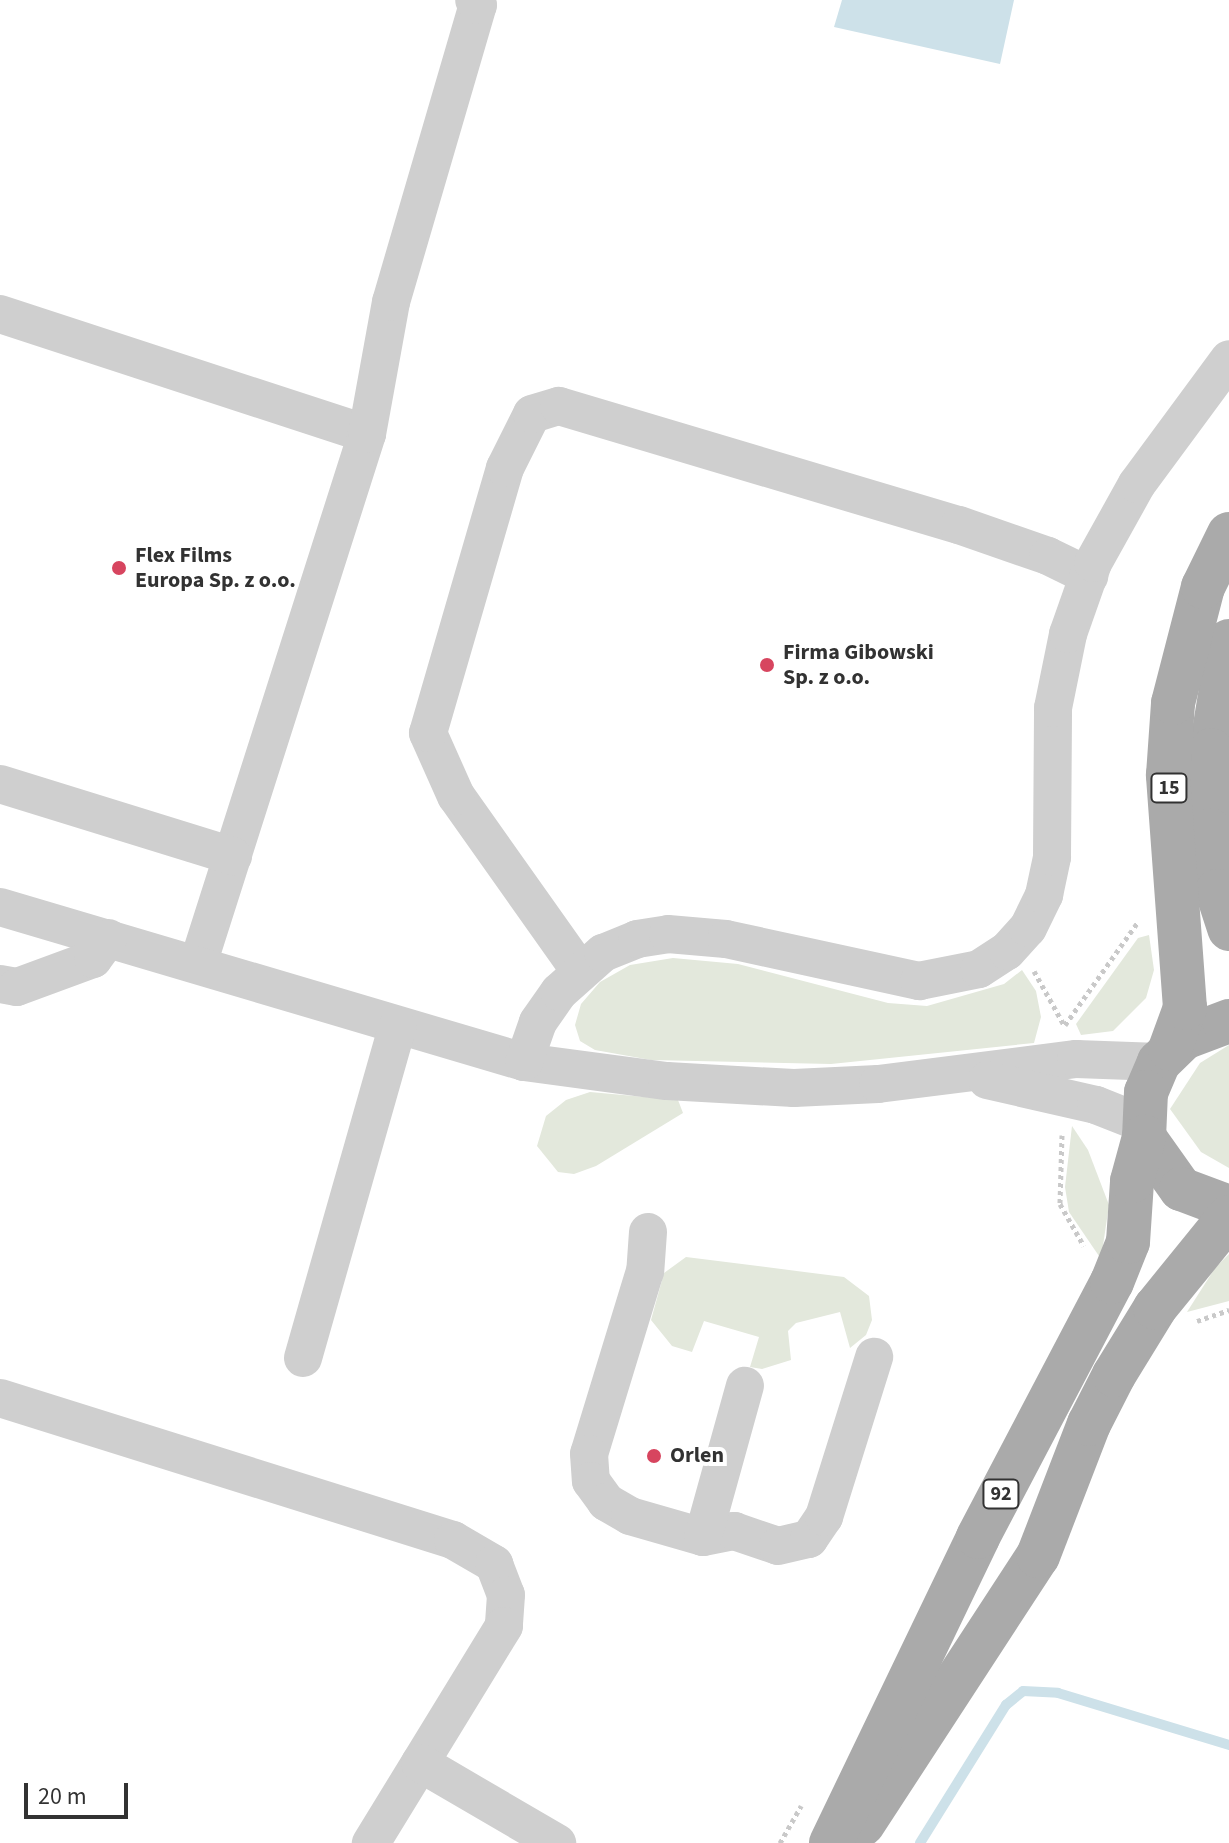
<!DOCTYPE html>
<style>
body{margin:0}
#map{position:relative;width:1229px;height:1843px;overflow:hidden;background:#fff;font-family:"Source Sans 3",sans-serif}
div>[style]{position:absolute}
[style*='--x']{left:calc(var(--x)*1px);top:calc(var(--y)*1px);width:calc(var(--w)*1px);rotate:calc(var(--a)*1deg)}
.green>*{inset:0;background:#e3e8dc}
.water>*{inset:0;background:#cde1e9}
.stream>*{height:10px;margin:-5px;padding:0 5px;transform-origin:5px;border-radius:5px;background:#cde1e9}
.path>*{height:5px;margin-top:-2.5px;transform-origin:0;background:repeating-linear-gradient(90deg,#c9c9c9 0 4px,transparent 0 8px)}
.minor>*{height:38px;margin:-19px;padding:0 19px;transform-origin:19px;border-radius:19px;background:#cfcfcf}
.major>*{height:44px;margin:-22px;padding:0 22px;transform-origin:22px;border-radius:22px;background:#aaa}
.dots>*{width:22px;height:22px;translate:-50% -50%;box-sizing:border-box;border:4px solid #fff;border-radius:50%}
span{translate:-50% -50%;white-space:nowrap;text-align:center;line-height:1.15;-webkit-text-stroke:8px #fff;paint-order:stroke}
.shield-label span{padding:2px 6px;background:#fff;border:2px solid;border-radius:6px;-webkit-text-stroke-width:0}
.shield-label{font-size:20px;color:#323232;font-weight:700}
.poi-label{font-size:22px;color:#323232;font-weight:700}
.left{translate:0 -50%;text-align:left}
.scale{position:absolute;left:24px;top:1783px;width:104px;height:36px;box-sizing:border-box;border:4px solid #323232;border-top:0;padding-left:10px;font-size:24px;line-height:28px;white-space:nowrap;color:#323232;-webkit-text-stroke:6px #fff;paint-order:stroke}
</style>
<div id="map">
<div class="green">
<div style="clip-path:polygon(1149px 935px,1154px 970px,1146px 998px,1113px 1031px,1081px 1035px,1076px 1024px,1138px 938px)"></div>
<div style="clip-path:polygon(673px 958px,738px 964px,888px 1003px,927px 1006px,1004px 984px,1022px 970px,1036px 991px,1041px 1017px,1034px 1043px,831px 1064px,651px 1060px,595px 1050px,580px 1041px,575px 1025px,581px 1004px,600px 982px,630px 965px)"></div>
<div style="clip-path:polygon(1229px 1045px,1229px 1168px,1201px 1152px,1170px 1109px,1200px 1063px)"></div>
<div style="clip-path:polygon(590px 1092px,678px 1100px,683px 1113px,596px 1166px,574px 1174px,558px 1172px,537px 1146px,546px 1116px,566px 1100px)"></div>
<div style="clip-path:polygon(1072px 1126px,1088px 1150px,1109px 1205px,1101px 1259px,1069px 1212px,1065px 1187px)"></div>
<div style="clip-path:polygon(1229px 1254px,1229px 1301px,1187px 1312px,1215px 1268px)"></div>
<div style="clip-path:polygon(686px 1257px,844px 1277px,869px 1296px,872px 1320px,866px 1335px,850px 1348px,840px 1312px,796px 1323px,788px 1331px,791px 1360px,762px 1369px,750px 1367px,759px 1337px,704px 1321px,692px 1352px,672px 1346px,651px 1320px,664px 1273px)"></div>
</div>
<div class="water">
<div style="clip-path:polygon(842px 0,1014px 0,1000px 64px,834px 27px)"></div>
</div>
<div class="stream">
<div style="--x:920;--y:1843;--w:163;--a:-58.1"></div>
<div style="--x:1006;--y:1705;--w:22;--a:-39"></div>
<div style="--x:1023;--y:1691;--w:35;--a:3"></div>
<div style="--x:1058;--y:1693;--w:179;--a:16.9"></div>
</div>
<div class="path">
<div style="--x:1034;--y:971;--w:62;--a:60.9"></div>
<div style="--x:1065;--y:1025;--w:126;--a:-54.7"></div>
<div style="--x:1062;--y:1135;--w:69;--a:91.7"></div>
<div style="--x:1060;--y:1204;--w:48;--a:60.3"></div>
<div style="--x:1197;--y:1321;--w:34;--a:-19"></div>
<div style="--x:780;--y:1843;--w:43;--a:-60.4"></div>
</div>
<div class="minor">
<div style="--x:0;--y:314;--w:386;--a:18.1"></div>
<div style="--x:367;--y:434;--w:556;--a:107.69"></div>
<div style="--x:367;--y:434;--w:134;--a:-79.7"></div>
<div style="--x:391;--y:302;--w:309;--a:-73.7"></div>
<div style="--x:478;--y:5;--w:6;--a:-129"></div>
<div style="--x:0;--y:784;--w:244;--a:17.2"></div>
<div style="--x:0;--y:907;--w:546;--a:16.48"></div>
<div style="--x:524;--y:1062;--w:144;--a:7.6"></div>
<div style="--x:667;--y:1081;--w:127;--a:3.2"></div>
<div style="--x:794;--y:1088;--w:84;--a:-2.7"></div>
<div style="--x:878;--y:1084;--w:200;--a:-7.2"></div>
<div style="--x:1076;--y:1059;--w:83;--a:2.1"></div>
<div style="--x:580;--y:971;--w:214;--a:-125.3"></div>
<div style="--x:456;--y:796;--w:69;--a:-114"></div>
<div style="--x:428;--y:733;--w:276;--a:-73.8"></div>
<div style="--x:505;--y:468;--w:60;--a:-63.4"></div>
<div style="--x:532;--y:414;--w:28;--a:-17"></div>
<div style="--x:559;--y:406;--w:417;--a:16.6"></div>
<div style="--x:959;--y:525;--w:94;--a:19.2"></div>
<div style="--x:1048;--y:556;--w:46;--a:26"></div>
<div style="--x:0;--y:984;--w:17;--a:10"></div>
<div style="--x:17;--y:987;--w:81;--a:-20.2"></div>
<div style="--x:93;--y:959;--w:26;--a:-54"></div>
<div style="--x:524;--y:1062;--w:42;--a:-70.7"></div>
<div style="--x:538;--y:1022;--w:37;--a:-55"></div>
<div style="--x:559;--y:992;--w:59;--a:-41.6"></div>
<div style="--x:603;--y:953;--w:37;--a:-22"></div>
<div style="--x:637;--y:939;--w:31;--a:-9"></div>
<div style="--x:668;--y:934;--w:58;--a:4.9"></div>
<div style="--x:726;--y:939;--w:198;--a:12.3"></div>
<div style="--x:919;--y:981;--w:61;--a:-11.3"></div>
<div style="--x:979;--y:969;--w:33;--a:-33"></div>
<div style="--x:1007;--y:951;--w:31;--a:-48"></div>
<div style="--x:1028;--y:928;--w:37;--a:-64"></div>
<div style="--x:1044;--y:895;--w:39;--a:-78"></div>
<div style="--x:1052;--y:857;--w:149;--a:-89.6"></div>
<div style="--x:1053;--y:708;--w:76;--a:-78.5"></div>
<div style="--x:1068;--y:634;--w:75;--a:-70.6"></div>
<div style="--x:1093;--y:563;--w:90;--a:-60.9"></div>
<div style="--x:1137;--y:484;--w:155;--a:-53.6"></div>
<div style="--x:987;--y:1080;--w:112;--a:12.9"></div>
<div style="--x:1096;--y:1105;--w:52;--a:21.6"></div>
<div style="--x:648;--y:1232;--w:39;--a:94"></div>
<div style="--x:645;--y:1271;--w:191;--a:107"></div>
<div style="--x:589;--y:1454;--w:27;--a:86"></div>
<div style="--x:591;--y:1481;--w:26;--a:54"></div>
<div style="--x:606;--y:1502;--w:28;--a:30"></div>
<div style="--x:630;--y:1516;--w:76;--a:16"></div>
<div style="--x:703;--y:1537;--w:32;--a:-11"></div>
<div style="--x:734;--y:1531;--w:46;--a:18.8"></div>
<div style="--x:778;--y:1546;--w:32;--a:-13"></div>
<div style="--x:809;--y:1539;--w:27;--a:-56"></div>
<div style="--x:824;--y:1517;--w:168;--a:-72.6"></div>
<div style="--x:303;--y:1358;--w:344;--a:-74.1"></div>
<div style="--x:0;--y:1398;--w:475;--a:17.4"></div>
<div style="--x:453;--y:1540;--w:48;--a:30.3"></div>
<div style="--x:494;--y:1564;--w:33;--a:69"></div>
<div style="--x:506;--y:1595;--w:31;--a:94"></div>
<div style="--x:504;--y:1626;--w:255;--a:121.5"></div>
<div style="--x:703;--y:1537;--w:157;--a:-74.5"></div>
<div style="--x:420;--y:1763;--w:159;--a:30.3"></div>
</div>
<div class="major">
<div style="--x:1229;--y:641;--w:110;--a:99.4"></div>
<div style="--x:1211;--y:750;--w:80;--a:90.7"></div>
<div style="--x:1210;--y:830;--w:61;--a:83.5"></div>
<div style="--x:1217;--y:891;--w:40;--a:72"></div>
<div style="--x:1229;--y:1021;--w:48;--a:159.3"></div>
<div style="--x:1184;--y:1038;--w:35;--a:136"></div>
<div style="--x:1159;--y:1062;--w:33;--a:113"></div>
<div style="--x:1146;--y:1092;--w:45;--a:92.5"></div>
<div style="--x:1144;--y:1137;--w:64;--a:54.6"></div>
<div style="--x:1181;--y:1189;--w:51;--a:20.6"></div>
<div style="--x:1170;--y:1049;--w:44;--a:-69.9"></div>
<div style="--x:1185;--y:1008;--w:234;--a:-94.2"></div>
<div style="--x:1168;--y:775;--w:72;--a:-86"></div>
<div style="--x:1173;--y:703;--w:120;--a:-75.5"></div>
<div style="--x:1203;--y:587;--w:59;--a:-63.9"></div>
<div style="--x:863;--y:1824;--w:320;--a:-56.9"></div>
<div style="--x:1038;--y:1556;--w:142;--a:-68.9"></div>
<div style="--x:1089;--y:1424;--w:55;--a:-63"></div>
<div style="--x:1114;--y:1375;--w:79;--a:-58.5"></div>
<div style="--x:1155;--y:1308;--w:117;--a:-50.9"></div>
<div style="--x:831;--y:1843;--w:339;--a:-64.3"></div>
<div style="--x:978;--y:1537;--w:288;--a:-62.3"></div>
<div style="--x:1112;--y:1282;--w:43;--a:-68.2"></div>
<div style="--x:1128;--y:1242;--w:61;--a:-86.2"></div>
<div style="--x:1132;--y:1181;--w:46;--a:-74.7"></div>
</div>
<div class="dots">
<div style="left:119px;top:568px;background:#d7455f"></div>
<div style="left:767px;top:665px;background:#d7455f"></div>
<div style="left:654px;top:1456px;background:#d7455f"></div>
</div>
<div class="shield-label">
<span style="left:1169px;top:788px">15</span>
<span style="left:1001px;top:1494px">92</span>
</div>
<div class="poi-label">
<span class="left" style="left:135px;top:568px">Flex Films<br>Europa Sp. z o.o.</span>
<span class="left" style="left:783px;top:665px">Firma Gibowski<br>Sp. z o.o.</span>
<span class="left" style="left:670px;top:1456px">Orlen</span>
</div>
<div class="scale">20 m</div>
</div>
